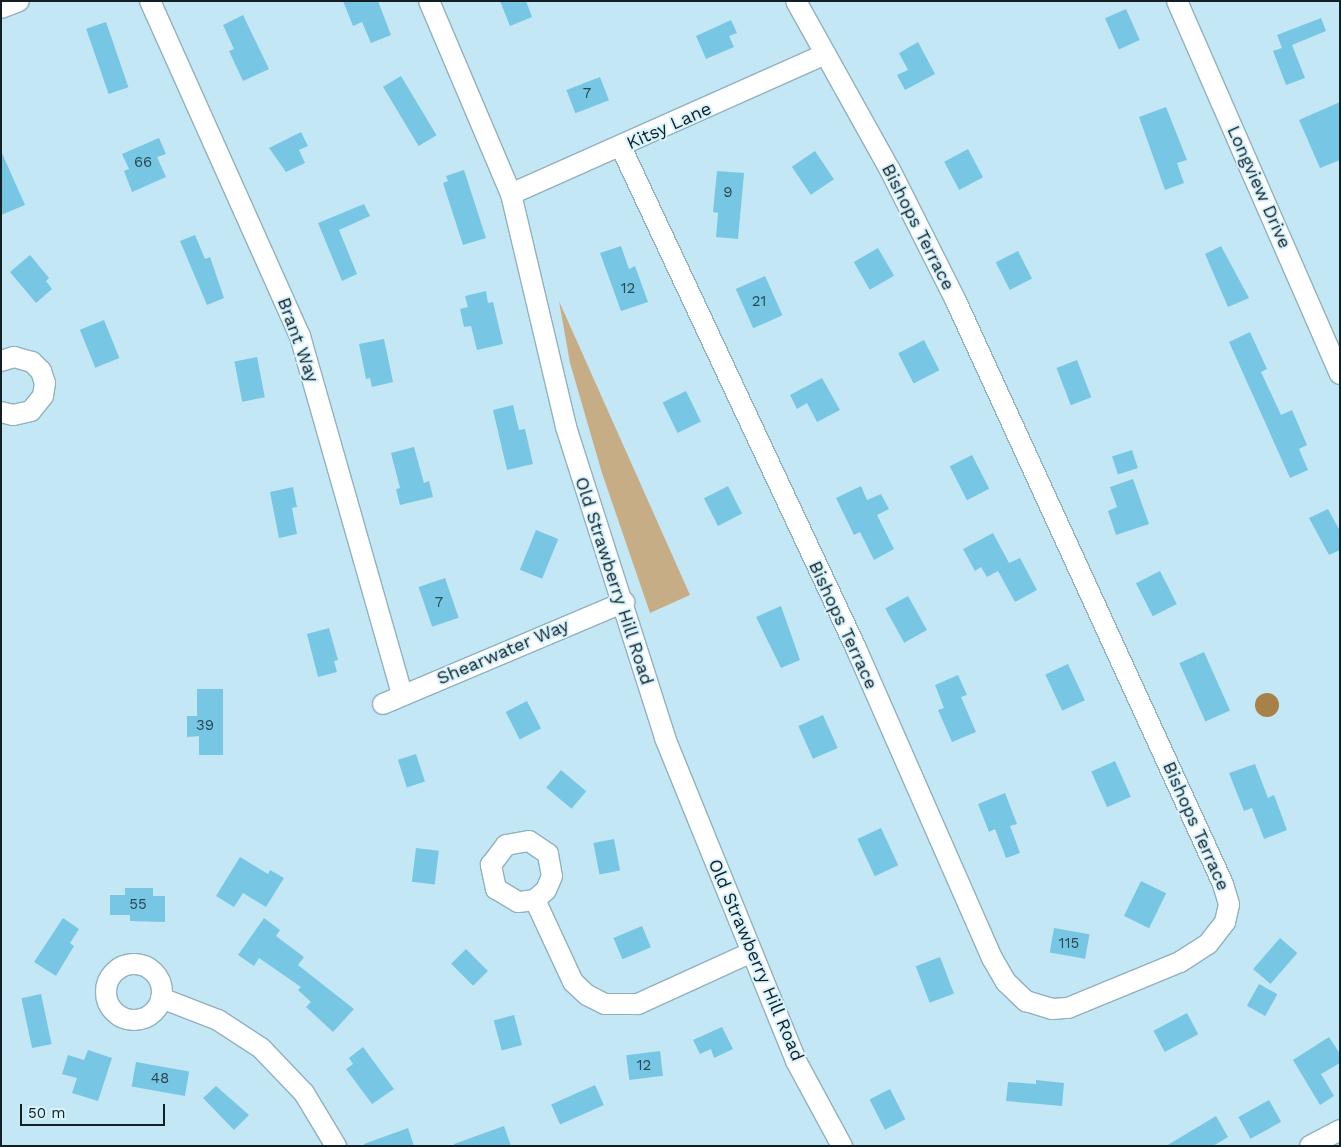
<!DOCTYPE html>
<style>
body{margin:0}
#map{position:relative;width:1341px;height:1147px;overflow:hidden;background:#c4e7f5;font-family:"Work Sans",sans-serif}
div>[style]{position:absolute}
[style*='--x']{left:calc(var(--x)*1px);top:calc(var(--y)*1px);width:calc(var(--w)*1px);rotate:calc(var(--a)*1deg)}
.green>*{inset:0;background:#c7ad86}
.water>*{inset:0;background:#a68248}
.round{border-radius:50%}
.building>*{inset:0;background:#77c7e4;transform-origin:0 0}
.roads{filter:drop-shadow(1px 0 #90b1be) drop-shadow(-1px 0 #90b1be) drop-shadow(0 1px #90b1be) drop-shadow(0 -1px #90b1be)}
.minor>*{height:20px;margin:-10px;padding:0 10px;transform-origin:10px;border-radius:10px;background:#fff}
.minor>.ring{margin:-10px;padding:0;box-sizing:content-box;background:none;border:20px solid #fff;border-radius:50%}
span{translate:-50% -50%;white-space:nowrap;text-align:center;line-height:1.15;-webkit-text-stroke:4px #d7f3fe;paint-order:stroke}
.number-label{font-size:15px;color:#2b4954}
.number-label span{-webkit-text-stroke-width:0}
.street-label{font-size:18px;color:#121f24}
.frame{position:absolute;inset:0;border:2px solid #121f24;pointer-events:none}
.scale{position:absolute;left:20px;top:1104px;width:145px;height:22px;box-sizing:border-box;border:2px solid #121f24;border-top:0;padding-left:6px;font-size:15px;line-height:18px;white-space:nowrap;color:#121f24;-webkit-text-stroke:4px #d7f3fe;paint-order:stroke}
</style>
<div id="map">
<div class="green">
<div style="clip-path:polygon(559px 301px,690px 595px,650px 613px,602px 473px,570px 363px)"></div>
</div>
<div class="water">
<div class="round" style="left:1255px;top:693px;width:24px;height:24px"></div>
</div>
<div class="building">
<div style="clip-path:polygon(343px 1px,378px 1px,391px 35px,371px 43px,362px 22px,353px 26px)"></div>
<div style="clip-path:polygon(500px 1px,526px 1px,532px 17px,510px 26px)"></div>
<div style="left:1126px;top:9px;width:34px;height:23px;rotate:66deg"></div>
<div style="clip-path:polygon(243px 15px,269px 69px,243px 81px,229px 51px,234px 49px,223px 25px)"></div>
<div style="clip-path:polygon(1321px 18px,1326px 31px,1292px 45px,1305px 78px,1286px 85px,1273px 51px,1282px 48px,1277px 35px)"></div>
<div style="clip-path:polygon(731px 20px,737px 33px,729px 36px,734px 47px,706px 59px,696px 36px)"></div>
<div style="left:106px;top:22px;width:69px;height:21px;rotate:71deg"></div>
<div style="clip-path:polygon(918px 42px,935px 74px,905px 90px,897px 75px,908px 70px,899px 53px)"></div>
<div style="left:401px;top:76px;width:69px;height:21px;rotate:59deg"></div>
<div style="left:600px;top:77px;width:25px;height:36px;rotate:69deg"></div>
<div style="clip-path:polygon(1340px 102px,1340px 160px,1320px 168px,1299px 120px)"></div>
<div style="clip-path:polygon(1166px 107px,1187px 160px,1177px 163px,1184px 183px,1165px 190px,1139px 117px)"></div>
<div style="clip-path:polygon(301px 132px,308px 146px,299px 150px,305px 163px,286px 172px,269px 148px)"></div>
<div style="clip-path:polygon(159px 138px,166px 154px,157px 157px,166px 177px,132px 192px,124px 171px,129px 169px,122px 154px)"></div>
<div style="left:968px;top:149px;width:32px;height:27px;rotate:62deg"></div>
<div style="clip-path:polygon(1px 151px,25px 205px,1px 215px)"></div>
<div style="left:815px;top:151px;width:34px;height:28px;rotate:56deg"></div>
<div style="clip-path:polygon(464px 170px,486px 238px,463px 245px,443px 183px,448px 181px,446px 176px)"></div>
<div style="clip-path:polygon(717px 171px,744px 173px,738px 239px,716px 237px,718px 213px,713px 212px)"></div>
<div style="clip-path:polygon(364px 204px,370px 216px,339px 230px,357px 274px,342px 281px,318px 223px)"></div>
<div style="clip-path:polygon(195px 235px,205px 259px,210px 257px,224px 298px,207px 305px,180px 241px)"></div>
<div style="clip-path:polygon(621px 246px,629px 269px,635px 266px,648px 302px,621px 311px,600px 253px)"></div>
<div style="clip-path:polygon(1221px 246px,1249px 298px,1228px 307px,1205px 254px)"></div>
<div style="left:878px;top:248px;width:32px;height:28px;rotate:60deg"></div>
<div style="left:1018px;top:251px;width:31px;height:25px;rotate:63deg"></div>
<div style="clip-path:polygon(30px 255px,49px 278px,46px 281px,52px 289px,36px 303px,10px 272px)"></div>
<div style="left:765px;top:276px;width:43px;height:32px;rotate:66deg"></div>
<div style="clip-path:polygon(486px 291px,488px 303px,493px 302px,503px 344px,477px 350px,471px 326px,464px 327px,460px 309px,468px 307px,465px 296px)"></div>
<div style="left:104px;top:320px;width:41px;height:26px;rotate:68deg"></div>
<div style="clip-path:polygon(1250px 332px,1267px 369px,1261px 372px,1281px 415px,1292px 410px,1307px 445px,1299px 449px,1308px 470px,1290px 478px,1229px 342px)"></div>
<div style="clip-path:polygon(384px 339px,393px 382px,372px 387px,370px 378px,366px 379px,359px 344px)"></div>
<div style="left:924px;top:340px;width:34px;height:29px;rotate:63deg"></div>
<div style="left:257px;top:357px;width:41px;height:23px;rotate:79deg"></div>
<div style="left:1077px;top:360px;width:40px;height:22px;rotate:69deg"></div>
<div style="clip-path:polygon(822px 378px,840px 410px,817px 422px,807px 403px,797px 409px,790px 395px)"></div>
<div style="left:686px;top:391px;width:34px;height:26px;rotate:64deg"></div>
<div style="clip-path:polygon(513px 405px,519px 430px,525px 429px,533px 464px,507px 470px,493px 410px)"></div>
<div style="clip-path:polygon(414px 447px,424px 483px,429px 481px,433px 497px,400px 505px,396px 489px,400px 488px,391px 453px)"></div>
<div style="left:1132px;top:450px;width:19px;height:21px;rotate:72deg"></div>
<div style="left:972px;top:455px;width:38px;height:25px;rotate:63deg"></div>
<div style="clip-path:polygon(1133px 479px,1149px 524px,1116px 535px,1108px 511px,1117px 507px,1110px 487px)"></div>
<div style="left:728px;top:486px;width:31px;height:27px;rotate:63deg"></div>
<div style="clip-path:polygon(861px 486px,867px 500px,881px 494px,889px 509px,877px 515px,894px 549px,874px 560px,860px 532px,854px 535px,836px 498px)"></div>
<div style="clip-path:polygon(293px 487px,297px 507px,292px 508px,297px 534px,279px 538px,270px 492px)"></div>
<div style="clip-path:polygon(1328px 509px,1340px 531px,1340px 550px,1329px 555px,1309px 518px)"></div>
<div style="left:536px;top:530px;width:24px;height:43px;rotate:22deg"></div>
<div style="clip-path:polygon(993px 533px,1009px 563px,1020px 558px,1037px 590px,1015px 602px,998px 571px,987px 577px,981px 567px,975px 571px,963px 549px)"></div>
<div style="left:1160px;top:571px;width:37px;height:27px;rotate:63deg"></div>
<div style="left:445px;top:578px;width:42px;height:28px;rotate:71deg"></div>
<div style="left:908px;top:596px;width:39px;height:26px;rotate:61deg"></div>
<div style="clip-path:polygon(781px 606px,800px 660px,781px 668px,756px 617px)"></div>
<div style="clip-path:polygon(329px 628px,338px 660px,334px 661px,337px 672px,318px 677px,307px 634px)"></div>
<div style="left:1204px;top:652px;width:64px;height:27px;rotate:66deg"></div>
<div style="left:1068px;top:664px;width:40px;height:25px;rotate:65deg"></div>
<div style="clip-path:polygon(958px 675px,967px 695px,961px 697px,976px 732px,952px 742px,938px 710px,944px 708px,935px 685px)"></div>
<div style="clip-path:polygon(197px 689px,223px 689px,223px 755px,199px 755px,199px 736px,187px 737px,187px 716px,197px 716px)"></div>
<div style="left:527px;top:701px;width:31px;height:24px;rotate:63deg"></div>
<div style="left:823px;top:715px;width:36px;height:27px;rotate:66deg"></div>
<div style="left:416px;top:754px;width:29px;height:19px;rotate:72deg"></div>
<div style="left:1115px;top:761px;width:39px;height:26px;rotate:66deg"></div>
<div style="clip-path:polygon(1255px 764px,1268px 798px,1274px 795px,1287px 830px,1264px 839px,1252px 808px,1244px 811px,1229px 773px)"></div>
<div style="left:561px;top:770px;width:33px;height:23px;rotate:40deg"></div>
<div style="clip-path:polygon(1005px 793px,1017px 824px,1010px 826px,1020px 853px,1006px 858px,995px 829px,989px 832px,978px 804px)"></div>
<div style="left:881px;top:828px;width:41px;height:26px;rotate:65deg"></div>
<div style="left:614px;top:839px;width:32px;height:21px;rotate:79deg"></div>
<div style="left:416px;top:848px;width:23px;height:34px;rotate:7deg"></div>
<div style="clip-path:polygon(240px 857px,268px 874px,270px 870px,284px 878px,266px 907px,243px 893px,234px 907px,216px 896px)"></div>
<div style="left:1141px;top:881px;width:28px;height:39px;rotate:26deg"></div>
<div style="clip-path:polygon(125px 888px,153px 888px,153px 896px,165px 896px,165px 922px,130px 921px,130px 915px,110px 915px,110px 895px,125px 895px)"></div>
<div style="clip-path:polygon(63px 918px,79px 929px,70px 943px,74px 946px,56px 976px,34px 962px)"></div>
<div style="clip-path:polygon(264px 918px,280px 930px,276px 936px,304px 957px,298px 965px,354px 1009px,333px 1032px,306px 1007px,311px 1002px,298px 990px,301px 987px,259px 958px,254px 966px,238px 955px)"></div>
<div style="left:642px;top:926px;width:23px;height:31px;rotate:67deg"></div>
<div style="left:1054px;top:928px;width:36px;height:25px;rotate:10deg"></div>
<div style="left:1280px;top:938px;width:23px;height:41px;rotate:41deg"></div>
<div style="left:466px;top:949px;width:31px;height:21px;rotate:45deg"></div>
<div style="left:940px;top:957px;width:39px;height:26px;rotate:69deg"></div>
<div style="left:1259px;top:984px;width:21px;height:25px;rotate:29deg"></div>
<div style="left:41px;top:994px;width:51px;height:20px;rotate:78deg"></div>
<div style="left:1187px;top:1013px;width:24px;height:38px;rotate:62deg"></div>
<div style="left:514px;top:1015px;width:31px;height:21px;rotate:75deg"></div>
<div style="clip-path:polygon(722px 1027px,733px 1049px,714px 1058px,711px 1049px,700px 1054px,693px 1040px)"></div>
<div style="clip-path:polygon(1329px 1037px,1340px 1054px,1340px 1063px,1321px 1074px,1334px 1096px,1320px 1105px,1293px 1060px)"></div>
<div style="clip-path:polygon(363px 1047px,394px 1089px,372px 1104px,346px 1069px,353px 1064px,349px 1058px)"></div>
<div style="clip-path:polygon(88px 1050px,112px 1058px,98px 1101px,72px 1093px,77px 1078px,62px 1074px,68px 1055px,84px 1060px)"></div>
<div style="left:660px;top:1051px;width:25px;height:34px;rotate:83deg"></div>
<div style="left:136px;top:1062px;width:54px;height:25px;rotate:10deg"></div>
<div style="clip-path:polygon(1036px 1080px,1064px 1083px,1062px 1106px,1006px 1101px,1008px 1082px,1036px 1084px)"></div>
<div style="left:595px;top:1085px;width:22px;height:48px;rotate:66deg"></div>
<div style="clip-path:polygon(216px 1086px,249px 1115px,234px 1130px,203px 1098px)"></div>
<div style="left:890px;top:1089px;width:34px;height:23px;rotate:63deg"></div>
<div style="left:1269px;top:1100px;width:25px;height:35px;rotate:61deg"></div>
<div style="clip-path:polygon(1216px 1116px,1228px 1137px,1213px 1146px,1166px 1146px)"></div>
<div style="clip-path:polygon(504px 1126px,511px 1146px,454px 1146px,454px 1144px)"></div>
<div style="clip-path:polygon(408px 1128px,414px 1146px,365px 1146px,364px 1144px)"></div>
</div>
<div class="roads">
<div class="minor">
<div style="--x:150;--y:1;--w:367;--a:65.9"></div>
<div style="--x:300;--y:336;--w:373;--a:74.1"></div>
<div style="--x:429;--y:1;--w:210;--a:67"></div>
<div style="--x:511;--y:194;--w:239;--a:76.7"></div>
<div style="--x:566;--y:427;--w:326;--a:72.3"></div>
<div style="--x:665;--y:738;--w:349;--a:67.9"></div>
<div style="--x:796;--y:1061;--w:97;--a:61.6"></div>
<div style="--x:1177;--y:1;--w:407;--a:66.4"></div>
<div style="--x:1;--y:8;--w:19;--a:-21"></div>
<div style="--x:621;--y:147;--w:551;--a:64.88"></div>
<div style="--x:855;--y:646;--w:341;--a:66.3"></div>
<div style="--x:992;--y:958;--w:28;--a:60"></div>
<div style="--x:1006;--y:982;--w:28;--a:44"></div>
<div style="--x:1026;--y:1001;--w:27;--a:17"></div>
<div style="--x:1052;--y:1009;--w:16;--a:-4"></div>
<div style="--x:1068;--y:1008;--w:121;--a:-22.3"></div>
<div style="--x:1180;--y:962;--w:33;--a:-33"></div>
<div style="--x:1208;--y:944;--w:28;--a:-52"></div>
<div style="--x:1225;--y:922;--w:18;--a:-77"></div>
<div style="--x:1229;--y:904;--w:21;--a:-107"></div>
<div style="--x:1223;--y:884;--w:641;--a:-114.61"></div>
<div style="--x:956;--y:301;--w:147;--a:-116.7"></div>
<div style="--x:890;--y:170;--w:193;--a:-119.1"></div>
<div style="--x:511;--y:194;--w:344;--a:-24"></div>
<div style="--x:1;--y:361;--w:14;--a:-17"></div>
<div style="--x:14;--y:357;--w:19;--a:16"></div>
<div style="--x:32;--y:362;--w:13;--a:45"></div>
<div style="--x:41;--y:371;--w:13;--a:72"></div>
<div style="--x:45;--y:383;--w:13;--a:99"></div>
<div style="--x:43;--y:396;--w:19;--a:129"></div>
<div style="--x:31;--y:411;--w:18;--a:167"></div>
<div style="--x:13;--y:415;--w:12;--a:-166"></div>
<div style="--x:383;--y:704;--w:262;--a:-22.9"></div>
<div style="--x:535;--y:900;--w:17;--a:173"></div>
<div style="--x:518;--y:902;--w:26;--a:-149"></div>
<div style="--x:496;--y:889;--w:25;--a:-102"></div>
<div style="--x:491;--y:865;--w:25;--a:-53"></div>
<div style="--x:506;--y:845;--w:23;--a:-10"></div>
<div style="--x:529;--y:841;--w:23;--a:34"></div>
<div style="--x:548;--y:854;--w:22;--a:80"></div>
<div style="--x:552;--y:876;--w:15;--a:113"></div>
<div style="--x:546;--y:890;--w:15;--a:138"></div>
<div style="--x:535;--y:900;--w:90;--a:65.1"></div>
<div style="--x:573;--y:982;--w:19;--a:43"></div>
<div style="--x:587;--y:995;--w:20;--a:27"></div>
<div style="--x:605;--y:1004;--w:33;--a:0"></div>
<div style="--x:638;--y:1004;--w:125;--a:-24.5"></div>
<div class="ring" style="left:106px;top:964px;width:36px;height:36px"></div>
<div style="--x:161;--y:998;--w:61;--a:21.1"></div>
<div style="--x:218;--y:1020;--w:51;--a:33.1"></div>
<div style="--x:261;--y:1048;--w:62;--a:46.3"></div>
<div style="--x:304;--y:1093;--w:62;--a:58.9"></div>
<div style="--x:1310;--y:1146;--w:34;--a:-28"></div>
</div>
</div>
<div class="number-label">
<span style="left:587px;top:94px">7</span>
<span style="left:143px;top:163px">66</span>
<span style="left:728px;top:193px">9</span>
<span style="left:628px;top:289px">12</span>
<span style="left:759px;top:302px">21</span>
<span style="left:439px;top:603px">7</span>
<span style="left:205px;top:726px">39</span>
<span style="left:138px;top:905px">55</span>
<span style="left:1069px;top:944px">115</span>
<span style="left:644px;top:1066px">12</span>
<span style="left:160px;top:1079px">48</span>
</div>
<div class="street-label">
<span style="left:669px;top:126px;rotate:-24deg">Kitsy Lane</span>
<span style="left:1259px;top:187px;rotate:66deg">Longview Drive</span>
<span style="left:918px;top:227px;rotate:63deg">Bishops Terrace</span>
<span style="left:298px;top:340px;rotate:70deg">Brant Way</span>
<span style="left:614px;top:581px;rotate:72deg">Old Strawberry Hill Road</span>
<span style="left:843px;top:625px;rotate:65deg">Bishops Terrace</span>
<span style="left:503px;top:652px;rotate:-23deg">Shearwater Way</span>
<span style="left:1196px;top:826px;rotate:66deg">Bishops Terrace</span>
<span style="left:756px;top:960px;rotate:67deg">Old Strawberry Hill Road</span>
</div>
<div class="frame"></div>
<div class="scale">50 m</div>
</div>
